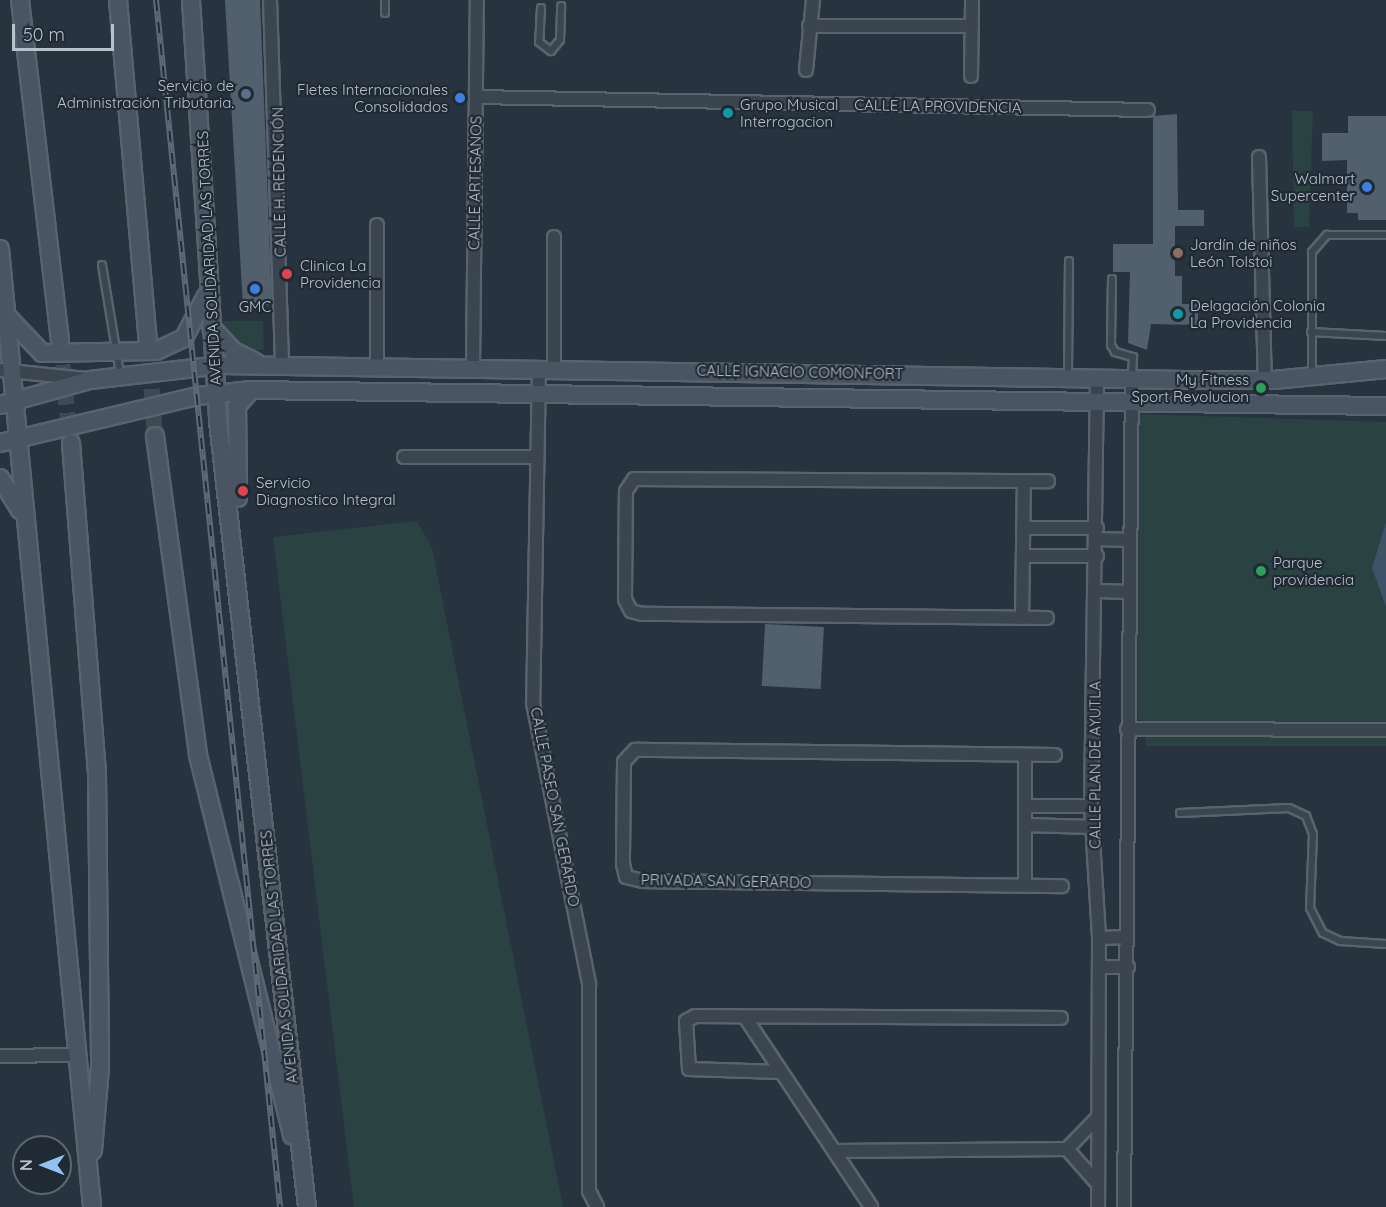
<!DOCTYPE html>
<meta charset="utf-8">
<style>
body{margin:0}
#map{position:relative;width:1386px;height:1207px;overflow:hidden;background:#273440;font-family:Quicksand,sans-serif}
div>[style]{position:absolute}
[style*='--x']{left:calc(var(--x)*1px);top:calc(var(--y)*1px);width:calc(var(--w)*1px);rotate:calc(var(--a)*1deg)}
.green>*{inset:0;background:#2a4242}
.water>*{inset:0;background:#3e5368}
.building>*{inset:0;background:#525f6d;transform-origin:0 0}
.secondary-tunnel>*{height:16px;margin-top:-8px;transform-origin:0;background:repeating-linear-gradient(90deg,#3d4955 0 16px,transparent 0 24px)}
.roads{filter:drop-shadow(2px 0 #59636d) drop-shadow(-2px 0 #59636d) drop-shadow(0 2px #59636d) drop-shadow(0 -2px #59636d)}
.lane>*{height:6px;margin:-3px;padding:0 3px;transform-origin:3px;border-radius:3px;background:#3b4550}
.street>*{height:12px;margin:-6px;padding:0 6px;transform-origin:6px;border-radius:6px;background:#3b4550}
.secondary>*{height:16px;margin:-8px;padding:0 8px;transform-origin:8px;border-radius:8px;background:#495563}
.rail>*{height:6px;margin-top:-3px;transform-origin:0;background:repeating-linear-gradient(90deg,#202a35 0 11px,#5d6a76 0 22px);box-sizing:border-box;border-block:2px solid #5d6a76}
.dots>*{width:16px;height:16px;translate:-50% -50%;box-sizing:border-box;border:3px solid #202a35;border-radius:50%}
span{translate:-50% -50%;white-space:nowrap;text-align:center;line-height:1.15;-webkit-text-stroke:4.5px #202a35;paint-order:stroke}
.poi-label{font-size:15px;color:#b8c0ca}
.right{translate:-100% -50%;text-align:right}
.left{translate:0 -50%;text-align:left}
.street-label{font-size:15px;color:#b8c0ca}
.north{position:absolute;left:12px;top:1135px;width:60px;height:60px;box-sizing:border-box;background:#202a35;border:2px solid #5d6671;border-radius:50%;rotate:270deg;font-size:16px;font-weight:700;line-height:24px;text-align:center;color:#b8c0ca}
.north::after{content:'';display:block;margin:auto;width:21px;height:27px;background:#93c1f3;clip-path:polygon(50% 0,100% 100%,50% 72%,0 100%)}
.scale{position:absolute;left:12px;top:24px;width:102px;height:27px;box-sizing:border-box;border:3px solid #b8c0ca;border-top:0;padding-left:8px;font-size:18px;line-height:21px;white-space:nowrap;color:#b8c0ca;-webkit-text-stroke:4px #202a35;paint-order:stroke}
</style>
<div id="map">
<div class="green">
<div style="clip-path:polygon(1292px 111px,1313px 111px,1309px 227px,1294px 227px)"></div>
<div style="clip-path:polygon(223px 321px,263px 321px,264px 350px,239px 350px,226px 339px)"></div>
<div style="clip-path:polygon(1135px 414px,1386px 422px,1386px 746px,1146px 746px,1145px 721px,1138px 720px)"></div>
<div style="clip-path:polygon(417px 521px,432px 548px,563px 1207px,354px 1207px,273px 537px)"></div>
</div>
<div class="water">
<div style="clip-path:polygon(1386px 522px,1386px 607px,1372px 568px)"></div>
</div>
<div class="building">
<div style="clip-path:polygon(225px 0,260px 0,272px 305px,243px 306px)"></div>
<div style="clip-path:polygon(1177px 114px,1178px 210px,1204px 210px,1204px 226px,1175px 226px,1175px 276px,1182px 276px,1182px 304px,1198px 304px,1198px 325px,1151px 324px,1147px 350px,1128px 343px,1130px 272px,1113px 272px,1113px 244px,1153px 244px,1153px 116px)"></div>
<div style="clip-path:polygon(1348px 116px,1386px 116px,1386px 220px,1358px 220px,1358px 213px,1347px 213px,1347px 160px,1322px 161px,1322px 133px,1348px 133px)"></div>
<div style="left:765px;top:624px;width:59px;height:62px;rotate:3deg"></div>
</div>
<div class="secondary-tunnel">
<div style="--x:60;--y:341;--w:99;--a:84.2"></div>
<div style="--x:148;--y:341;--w:95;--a:85.8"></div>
</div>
<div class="roads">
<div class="lane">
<div style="--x:541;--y:8;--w:34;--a:93"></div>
<div style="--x:539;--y:42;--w:15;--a:37"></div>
<div style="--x:551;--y:51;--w:14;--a:-51"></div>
<div style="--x:560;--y:40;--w:34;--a:-88"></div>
<div style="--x:385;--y:13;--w:13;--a:-90"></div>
<div style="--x:102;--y:265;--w:110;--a:80.6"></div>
<div style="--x:1112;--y:279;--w:66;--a:90.9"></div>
<div style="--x:1111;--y:345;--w:8;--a:60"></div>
<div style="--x:1115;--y:352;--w:19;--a:16"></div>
<div style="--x:1133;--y:357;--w:21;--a:93"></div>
<div style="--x:1311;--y:332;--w:75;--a:3.1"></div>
<div style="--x:1312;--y:373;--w:121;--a:-90"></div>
<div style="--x:1312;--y:252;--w:23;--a:-49"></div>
<div style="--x:1327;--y:235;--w:59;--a:0"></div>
<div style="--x:1068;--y:375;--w:114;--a:-89.5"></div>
<div style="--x:1180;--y:813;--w:109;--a:-2.6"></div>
<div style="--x:1289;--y:808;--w:19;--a:25"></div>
<div style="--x:1306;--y:816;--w:19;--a:69"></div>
<div style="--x:1313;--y:834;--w:74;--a:92.3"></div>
<div style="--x:1310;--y:908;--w:28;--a:63"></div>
<div style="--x:1323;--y:933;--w:19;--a:25"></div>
<div style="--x:1340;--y:941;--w:46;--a:3.7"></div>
</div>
<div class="street">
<div style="--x:270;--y:0;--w:364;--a:88.1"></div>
<div style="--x:809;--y:26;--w:163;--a:0"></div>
<div style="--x:806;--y:70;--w:70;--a:-84.3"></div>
<div style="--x:971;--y:76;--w:76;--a:-89.2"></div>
<div style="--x:476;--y:97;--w:672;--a:1.11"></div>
<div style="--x:1259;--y:157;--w:223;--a:88.5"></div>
<div style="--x:377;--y:225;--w:139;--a:90"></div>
<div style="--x:473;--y:367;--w:367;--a:-89.4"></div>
<div style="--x:539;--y:368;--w:335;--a:91"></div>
<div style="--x:533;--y:703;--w:287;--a:78.7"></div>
<div style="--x:589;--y:984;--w:207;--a:90"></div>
<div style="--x:589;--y:1191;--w:18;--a:63"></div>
<div style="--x:554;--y:368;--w:131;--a:-90"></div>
<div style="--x:0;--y:370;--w:85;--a:6"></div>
<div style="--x:1097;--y:377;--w:429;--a:90.8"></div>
<div style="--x:1091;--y:806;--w:132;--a:86.5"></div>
<div style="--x:1099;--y:938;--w:269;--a:90.2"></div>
<div style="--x:404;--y:457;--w:133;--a:0"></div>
<div style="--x:1024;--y:528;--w:73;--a:0"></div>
<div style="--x:1097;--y:539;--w:32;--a:2"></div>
<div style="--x:1023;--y:556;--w:74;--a:0"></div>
<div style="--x:1097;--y:591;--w:32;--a:2"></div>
<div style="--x:1022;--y:618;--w:137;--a:-89.2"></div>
<div style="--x:1047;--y:618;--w:405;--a:-179.4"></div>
<div style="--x:642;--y:614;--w:11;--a:-165"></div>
<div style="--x:631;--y:611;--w:13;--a:-117"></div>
<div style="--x:625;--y:599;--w:108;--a:-89.5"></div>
<div style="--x:626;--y:491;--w:14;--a:-56"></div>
<div style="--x:634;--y:479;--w:414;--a:0.3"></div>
<div style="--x:1127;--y:729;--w:259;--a:0.2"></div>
<div style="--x:1025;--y:755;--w:130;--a:90"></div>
<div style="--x:1055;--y:755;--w:420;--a:-179.3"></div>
<div style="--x:635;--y:750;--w:16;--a:133"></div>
<div style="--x:624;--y:762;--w:102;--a:90.6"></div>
<div style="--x:623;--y:864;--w:13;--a:77"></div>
<div style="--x:626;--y:877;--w:17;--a:13"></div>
<div style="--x:643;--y:881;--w:419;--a:0.7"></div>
<div style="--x:1026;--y:806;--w:65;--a:0"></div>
<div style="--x:1026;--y:825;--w:66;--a:1.7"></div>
<div style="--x:1099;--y:938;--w:28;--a:-2"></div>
<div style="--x:1099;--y:967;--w:29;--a:0"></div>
<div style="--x:745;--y:1017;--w:228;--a:56.4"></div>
<div style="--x:0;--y:1056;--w:75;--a:-0.8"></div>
<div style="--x:780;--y:1072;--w:91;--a:-178.1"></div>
<div style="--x:689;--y:1069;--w:48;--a:-93.6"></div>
<div style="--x:686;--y:1021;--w:10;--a:-29"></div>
<div style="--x:695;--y:1016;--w:366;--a:0.3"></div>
<div style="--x:1067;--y:1149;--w:45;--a:48.6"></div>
<div style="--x:835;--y:1151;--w:232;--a:-0.5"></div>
<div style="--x:1067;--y:1149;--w:43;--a:-45.9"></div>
<div style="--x:1124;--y:1207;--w:829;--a:-89.45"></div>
</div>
<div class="secondary">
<div style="--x:20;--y:0;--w:343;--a:83.3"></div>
<div style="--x:118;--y:0;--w:342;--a:85"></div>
<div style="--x:191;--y:0;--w:422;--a:86.3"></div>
<div style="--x:218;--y:421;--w:791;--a:83.54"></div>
<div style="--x:0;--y:249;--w:962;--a:84.51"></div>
<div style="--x:7;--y:316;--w:51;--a:46.6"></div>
<div style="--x:42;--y:353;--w:114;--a:-1"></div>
<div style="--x:156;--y:351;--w:31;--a:-25"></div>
<div style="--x:184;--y:338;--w:47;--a:-62.4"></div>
<div style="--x:211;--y:327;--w:33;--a:47"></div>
<div style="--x:233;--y:351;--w:25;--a:26"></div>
<div style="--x:0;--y:405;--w:93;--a:-15.5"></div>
<div style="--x:90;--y:380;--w:132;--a:-6.5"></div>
<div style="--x:221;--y:365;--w:964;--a:0.89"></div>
<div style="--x:1185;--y:380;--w:89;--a:0"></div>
<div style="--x:1274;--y:380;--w:113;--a:-5.6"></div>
<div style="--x:155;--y:436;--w:322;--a:82.3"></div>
<div style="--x:198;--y:755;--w:392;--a:76.1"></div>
<div style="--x:0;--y:443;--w:204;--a:-13.4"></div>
<div style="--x:198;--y:396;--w:53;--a:-6.5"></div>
<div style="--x:251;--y:390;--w:1135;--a:0.81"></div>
<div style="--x:71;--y:443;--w:331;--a:85.5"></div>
<div style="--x:97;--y:773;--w:294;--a:89.4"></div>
<div style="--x:100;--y:1067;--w:84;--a:94.8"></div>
<div style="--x:0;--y:478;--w:38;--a:58"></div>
<div style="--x:238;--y:498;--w:92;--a:-90.6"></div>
<div style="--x:237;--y:406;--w:21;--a:-49"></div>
</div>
</div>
<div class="rail">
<div style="--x:156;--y:0;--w:1213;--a:84.13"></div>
</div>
<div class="dots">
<div style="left:246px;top:94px;background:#5c6f8a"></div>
<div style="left:460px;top:98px;background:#3f7fe0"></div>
<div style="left:728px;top:113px;background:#0f9aa8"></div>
<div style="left:1367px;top:187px;background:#3f7fe0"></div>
<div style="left:1178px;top:253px;background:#8d6e63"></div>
<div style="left:287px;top:274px;background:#e0444e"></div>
<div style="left:255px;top:289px;background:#3f7fe0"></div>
<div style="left:1178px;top:314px;background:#0f9aa8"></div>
<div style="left:1261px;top:388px;background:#2e9e5b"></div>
<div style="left:243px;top:491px;background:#e0444e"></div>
<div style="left:1261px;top:571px;background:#2e9e5b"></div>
</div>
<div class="poi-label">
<span class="right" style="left:234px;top:94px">Servicio de<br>Administración Tributaria.</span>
<span class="right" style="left:448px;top:98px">Fletes Internacionales<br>Consolidados</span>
<span class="left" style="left:740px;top:113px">Grupo Musical<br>Interrogacion</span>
<span class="right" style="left:1355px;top:187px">Walmart<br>Supercenter</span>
<span class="left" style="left:1190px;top:253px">Jardín de niños<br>León Tolstoi</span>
<span class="left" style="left:300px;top:274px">Clinica La<br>Providencia</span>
<span class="left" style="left:1190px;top:314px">Delagación Colonia<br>La Providencia</span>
<span style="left:255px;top:307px">GMC</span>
<span class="right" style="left:1249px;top:388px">My Fitness<br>Sport Revolucion</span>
<span class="left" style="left:256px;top:491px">Servicio<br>Diagnostico Integral</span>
<span class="left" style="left:1273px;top:571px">Parque<br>providencia</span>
</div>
<div class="street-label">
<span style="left:938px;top:106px;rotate:1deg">CALLE LA PROVIDENCIA</span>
<span style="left:279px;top:182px;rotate:-91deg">CALLE H. REDENCIÓN</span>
<span style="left:475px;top:183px;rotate:-89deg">CALLE ARTESANOS</span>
<span style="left:209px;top:258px;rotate:-93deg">AVENIDA SOLIDARIDAD LAS TORRES</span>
<span style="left:800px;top:372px;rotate:1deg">CALLE IGNACIO COMONFORT</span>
<span style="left:1095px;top:765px;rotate:-90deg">CALLE PLAN DE AYUTLA</span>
<span style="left:555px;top:807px;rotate:79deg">CALLE PASEO SAN GERARDO</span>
<span style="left:726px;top:881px;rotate:1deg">PRIVADA SAN GERARDO</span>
<span style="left:279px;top:957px;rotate:-96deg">AVENIDA SOLIDARIDAD LAS TORRES</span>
</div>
<div class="north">N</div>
<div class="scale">50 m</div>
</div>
